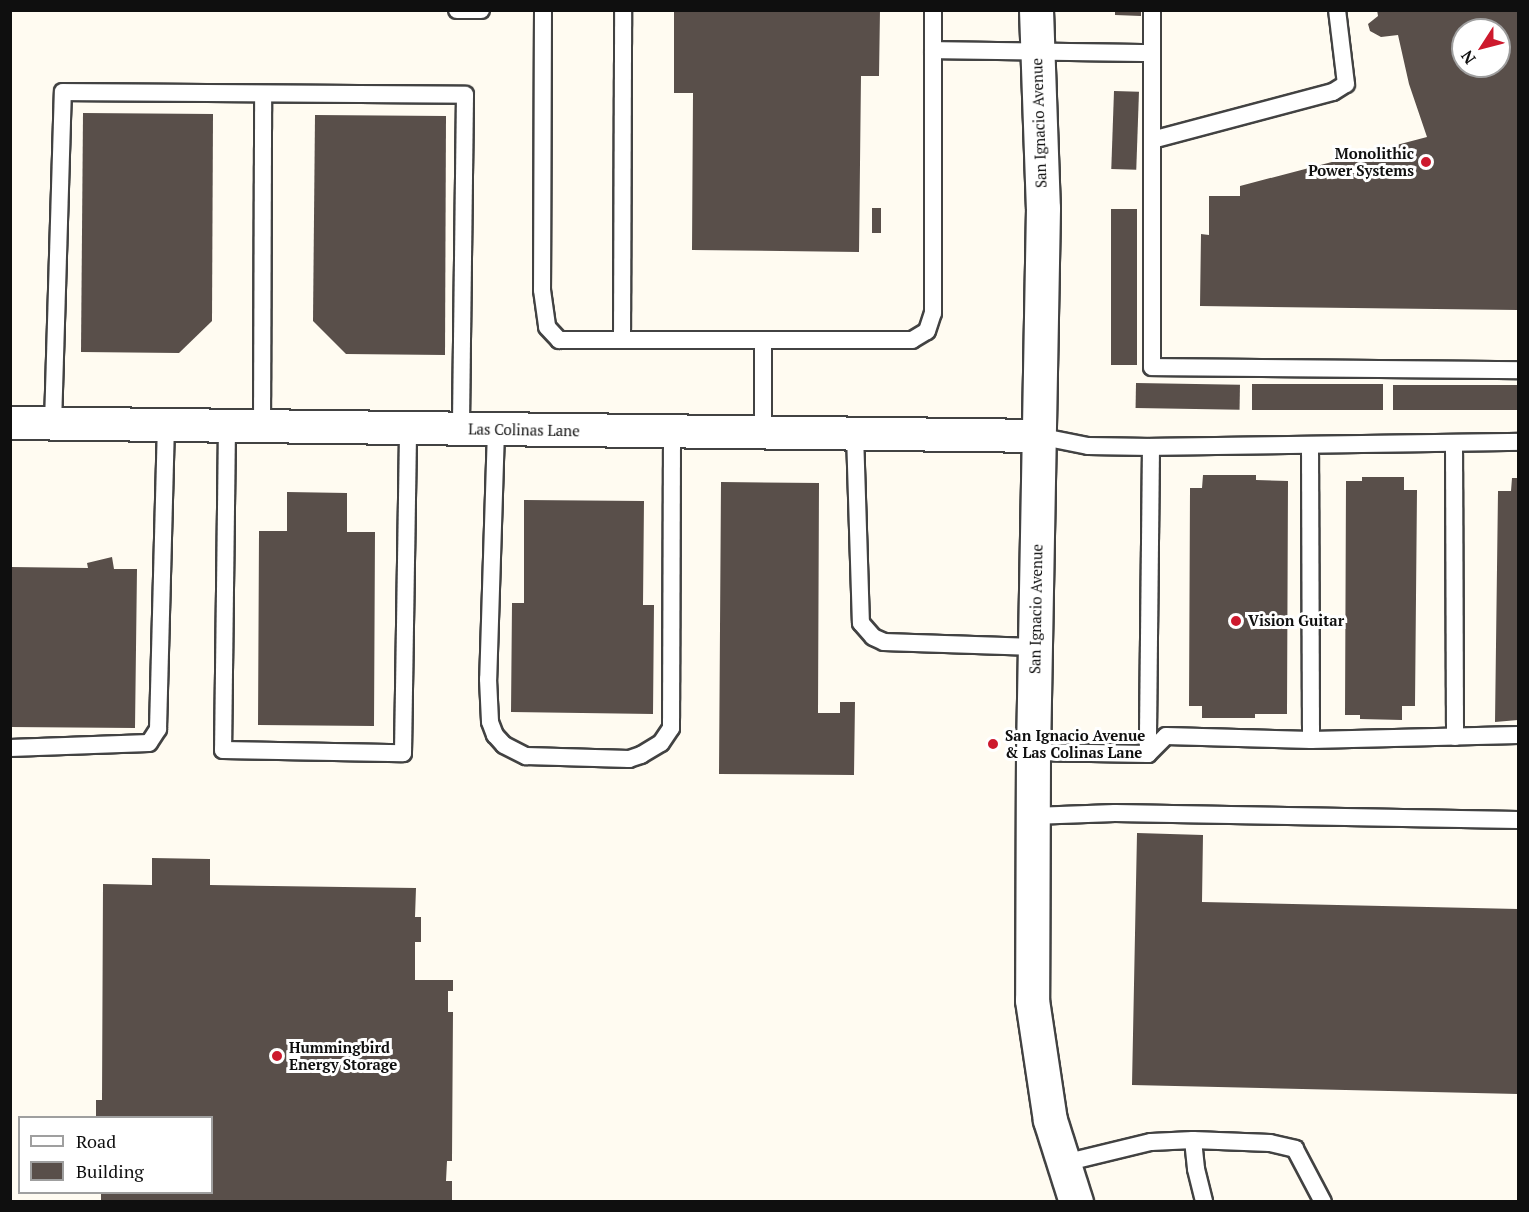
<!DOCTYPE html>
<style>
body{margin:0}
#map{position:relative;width:1529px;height:1212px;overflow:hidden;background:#fffbf1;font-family:"PT Serif",serif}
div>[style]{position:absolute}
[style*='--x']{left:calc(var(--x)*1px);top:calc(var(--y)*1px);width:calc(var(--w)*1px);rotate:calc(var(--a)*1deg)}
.building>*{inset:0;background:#594f4a;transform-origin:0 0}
.roads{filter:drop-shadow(2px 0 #424242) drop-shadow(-2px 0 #424242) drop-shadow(0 2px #424242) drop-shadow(0 -2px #424242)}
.service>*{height:16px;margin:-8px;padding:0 8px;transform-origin:8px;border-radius:8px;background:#fff}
.minor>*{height:32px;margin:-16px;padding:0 16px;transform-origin:16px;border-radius:16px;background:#fff}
.tertiary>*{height:33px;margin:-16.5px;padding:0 16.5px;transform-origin:16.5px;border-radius:16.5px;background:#fff}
.dots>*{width:16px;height:16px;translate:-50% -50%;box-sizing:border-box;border:3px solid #fff;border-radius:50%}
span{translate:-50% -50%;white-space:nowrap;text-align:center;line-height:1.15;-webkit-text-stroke:6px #fff;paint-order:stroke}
.street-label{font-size:15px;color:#0f0f0f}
.poi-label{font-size:15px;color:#0f0f0f;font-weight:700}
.right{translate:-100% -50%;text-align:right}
.left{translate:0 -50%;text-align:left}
.frame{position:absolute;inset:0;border:12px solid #0f0f0f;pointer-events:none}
.legend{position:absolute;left:18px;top:1116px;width:195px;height:78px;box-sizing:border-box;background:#fff;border:2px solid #9f9f9f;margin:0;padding:8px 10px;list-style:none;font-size:18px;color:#0f0f0f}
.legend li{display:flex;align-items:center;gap:12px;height:30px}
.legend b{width:30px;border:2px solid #9f9f9f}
.north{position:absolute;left:1451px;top:18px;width:60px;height:60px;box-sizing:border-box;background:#fff;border:2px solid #9f9f9f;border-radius:50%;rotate:234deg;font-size:16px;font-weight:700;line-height:24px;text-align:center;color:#0f0f0f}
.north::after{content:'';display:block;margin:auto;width:21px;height:27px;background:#cd192d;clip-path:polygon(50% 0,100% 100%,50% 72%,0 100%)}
</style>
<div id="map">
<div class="building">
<div style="clip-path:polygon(674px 10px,880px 10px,879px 76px,861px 76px,859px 252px,692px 250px,693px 93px,674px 93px)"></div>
<div style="clip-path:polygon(1115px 10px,1141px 10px,1141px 16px,1115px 15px)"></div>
<div style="clip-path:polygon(evenodd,1377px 10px,1518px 10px,1518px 310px,1200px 306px,1201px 234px,1209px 235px,1209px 196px,1240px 196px,1240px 186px,1427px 137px,1409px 84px,1398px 35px,1381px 37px,1370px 31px,1368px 24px,1378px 16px,1377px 10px,1463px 30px,1499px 30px,1499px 66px,1463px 66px,1463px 30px)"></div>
<div style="left:1114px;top:91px;width:25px;height:78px;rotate:2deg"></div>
<div style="clip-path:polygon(83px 113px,213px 114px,212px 321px,179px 353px,81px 352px)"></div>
<div style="clip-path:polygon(315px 115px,446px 116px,445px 355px,346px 354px,313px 321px)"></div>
<div style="left:872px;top:208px;width:9px;height:25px"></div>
<div style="left:1111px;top:209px;width:26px;height:156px"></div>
<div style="left:1136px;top:383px;width:104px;height:25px;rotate:1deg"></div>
<div style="left:1252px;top:384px;width:131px;height:26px"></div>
<div style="left:1393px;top:385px;width:125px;height:25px"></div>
<div style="clip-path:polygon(1203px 475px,1256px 475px,1256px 480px,1288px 481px,1287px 714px,1255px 714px,1255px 718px,1202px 718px,1202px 706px,1189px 706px,1190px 488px,1202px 488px)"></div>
<div style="clip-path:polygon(1362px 477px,1404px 477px,1404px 490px,1417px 490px,1415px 706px,1402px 706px,1402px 720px,1360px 719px,1360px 715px,1345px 715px,1346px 481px,1362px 481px)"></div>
<div style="clip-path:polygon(1512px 478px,1518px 478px,1518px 720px,1495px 722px,1498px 491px,1511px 491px)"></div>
<div style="clip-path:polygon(721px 482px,819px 483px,818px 713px,840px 713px,840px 702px,855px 702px,854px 775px,719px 774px)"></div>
<div style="clip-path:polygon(287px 492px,347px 493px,347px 532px,375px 532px,374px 726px,258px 725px,259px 531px,287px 531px)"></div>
<div style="clip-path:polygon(524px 500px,644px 501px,643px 605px,654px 605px,653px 714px,511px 712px,512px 603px,524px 603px)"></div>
<div style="clip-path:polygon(112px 557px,114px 569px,137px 569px,135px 728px,10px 727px,10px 567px,88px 568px,87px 563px)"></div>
<div style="clip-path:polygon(1137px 833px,1203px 835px,1202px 902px,1518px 909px,1518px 1094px,1132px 1085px)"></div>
<div style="clip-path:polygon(152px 858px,210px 859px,210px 885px,416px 888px,415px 917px,421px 917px,421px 942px,415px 942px,415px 980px,453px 980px,453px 991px,448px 991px,448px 1012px,453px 1012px,452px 1161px,447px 1161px,446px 1181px,452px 1181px,452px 1202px,101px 1202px,101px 1192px,212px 1192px,212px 1118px,96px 1118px,96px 1100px,102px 1100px,103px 884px,152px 885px)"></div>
</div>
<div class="roads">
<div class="service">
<div style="--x:457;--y:10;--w:24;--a:0"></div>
<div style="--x:543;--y:10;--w:280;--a:90.2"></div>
<div style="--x:542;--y:290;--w:37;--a:82"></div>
<div style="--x:547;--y:327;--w:18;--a:47"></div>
<div style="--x:559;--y:340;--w:204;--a:0"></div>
<div style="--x:763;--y:340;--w:93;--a:90"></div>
<div style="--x:1152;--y:10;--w:357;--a:90"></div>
<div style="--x:1152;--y:367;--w:366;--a:0.5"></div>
<div style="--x:933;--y:50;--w:219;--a:0.8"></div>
<div style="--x:1152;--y:140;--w:187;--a:-14.9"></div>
<div style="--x:1333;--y:92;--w:15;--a:-32"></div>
<div style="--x:1346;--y:84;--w:75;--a:-96.9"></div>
<div style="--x:622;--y:340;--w:330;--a:-89.8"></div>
<div style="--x:763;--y:340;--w:149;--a:0"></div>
<div style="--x:912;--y:340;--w:17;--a:-31"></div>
<div style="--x:927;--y:331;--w:19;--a:-72"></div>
<div style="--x:933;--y:313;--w:303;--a:-90"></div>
<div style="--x:53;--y:424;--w:332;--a:-88.3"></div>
<div style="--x:63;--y:92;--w:402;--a:0.4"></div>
<div style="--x:465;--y:95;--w:334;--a:90.7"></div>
<div style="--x:227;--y:426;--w:324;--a:90.7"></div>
<div style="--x:223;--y:750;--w:180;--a:1"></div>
<div style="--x:403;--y:753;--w:325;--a:-89.1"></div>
<div style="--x:262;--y:426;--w:332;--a:-89.8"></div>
<div style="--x:496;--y:430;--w:249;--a:91.8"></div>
<div style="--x:488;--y:679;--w:43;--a:87.3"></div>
<div style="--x:490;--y:722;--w:14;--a:69"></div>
<div style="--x:495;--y:735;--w:13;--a:48"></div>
<div style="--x:504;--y:745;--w:25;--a:27"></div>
<div style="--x:526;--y:756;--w:103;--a:1.7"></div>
<div style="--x:629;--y:759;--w:13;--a:-18"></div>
<div style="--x:641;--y:755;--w:23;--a:-31"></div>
<div style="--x:661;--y:743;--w:18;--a:-56"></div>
<div style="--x:671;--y:728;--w:296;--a:-89.8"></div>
<div style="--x:855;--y:434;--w:189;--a:88.2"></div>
<div style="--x:861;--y:623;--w:18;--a:49"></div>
<div style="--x:873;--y:637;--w:12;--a:24"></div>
<div style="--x:884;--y:642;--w:151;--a:1.9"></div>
<div style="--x:1038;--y:436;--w:51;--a:11.3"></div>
<div style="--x:1088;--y:446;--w:63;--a:0.9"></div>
<div style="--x:1151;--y:447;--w:307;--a:90.6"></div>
<div style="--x:1454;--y:443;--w:294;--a:89.8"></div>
<div style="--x:1310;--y:445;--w:295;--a:89.8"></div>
<div style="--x:1151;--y:447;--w:367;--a:-0.8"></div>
<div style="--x:10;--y:748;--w:139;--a:-2.1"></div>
<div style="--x:149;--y:743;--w:17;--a:-57"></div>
<div style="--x:158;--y:729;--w:304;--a:-88.5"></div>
<div style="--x:1033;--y:752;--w:115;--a:1"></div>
<div style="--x:1148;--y:754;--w:25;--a:-45"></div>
<div style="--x:1166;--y:736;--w:145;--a:1.6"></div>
<div style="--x:1311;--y:740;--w:207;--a:-1.4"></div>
<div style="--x:1032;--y:816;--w:83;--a:-2.1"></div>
<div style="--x:1115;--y:813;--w:403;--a:1"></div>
<div style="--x:1193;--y:1140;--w:29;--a:84"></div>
<div style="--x:1196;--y:1169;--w:34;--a:76"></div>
<div style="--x:1064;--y:1163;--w:89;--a:-13.6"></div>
<div style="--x:1151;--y:1142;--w:42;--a:-2.7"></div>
<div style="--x:1193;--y:1140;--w:77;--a:2.2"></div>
<div style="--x:1270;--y:1143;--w:26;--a:13"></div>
<div style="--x:1295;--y:1149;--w:60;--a:62.2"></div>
</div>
<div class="minor">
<div style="--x:10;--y:423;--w:1028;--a:0.72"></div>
</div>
<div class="tertiary">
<div style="--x:1036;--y:10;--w:198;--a:88"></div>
<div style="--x:1043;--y:208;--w:544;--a:91.05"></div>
<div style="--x:1033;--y:752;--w:248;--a:90.2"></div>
<div style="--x:1032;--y:1000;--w:121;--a:81.5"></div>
<div style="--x:1050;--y:1120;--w:86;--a:72.4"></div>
</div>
</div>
<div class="dots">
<div style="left:1426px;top:162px;background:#cd192d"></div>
<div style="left:1236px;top:621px;background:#cd192d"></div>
<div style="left:993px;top:744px;background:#cd192d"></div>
<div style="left:277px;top:1056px;background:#cd192d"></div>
</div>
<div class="street-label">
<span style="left:1039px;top:123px;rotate:-92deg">San Ignacio Avenue</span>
<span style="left:524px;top:430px;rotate:1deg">Las Colinas Lane</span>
<span style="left:1036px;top:609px;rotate:-89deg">San Ignacio Avenue</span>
</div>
<div class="poi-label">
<span class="right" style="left:1414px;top:162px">Monolithic<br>Power Systems</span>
<span class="left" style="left:1248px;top:621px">Vision Guitar</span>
<span class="left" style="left:1005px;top:744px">San Ignacio Avenue<br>&amp; Las Colinas Lane</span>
<span class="left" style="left:289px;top:1056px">Hummingbird<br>Energy Storage</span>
</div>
<div class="frame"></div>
<ul class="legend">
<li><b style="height:8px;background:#fff"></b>Road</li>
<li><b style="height:16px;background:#594f4a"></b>Building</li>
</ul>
<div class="north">N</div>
</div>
